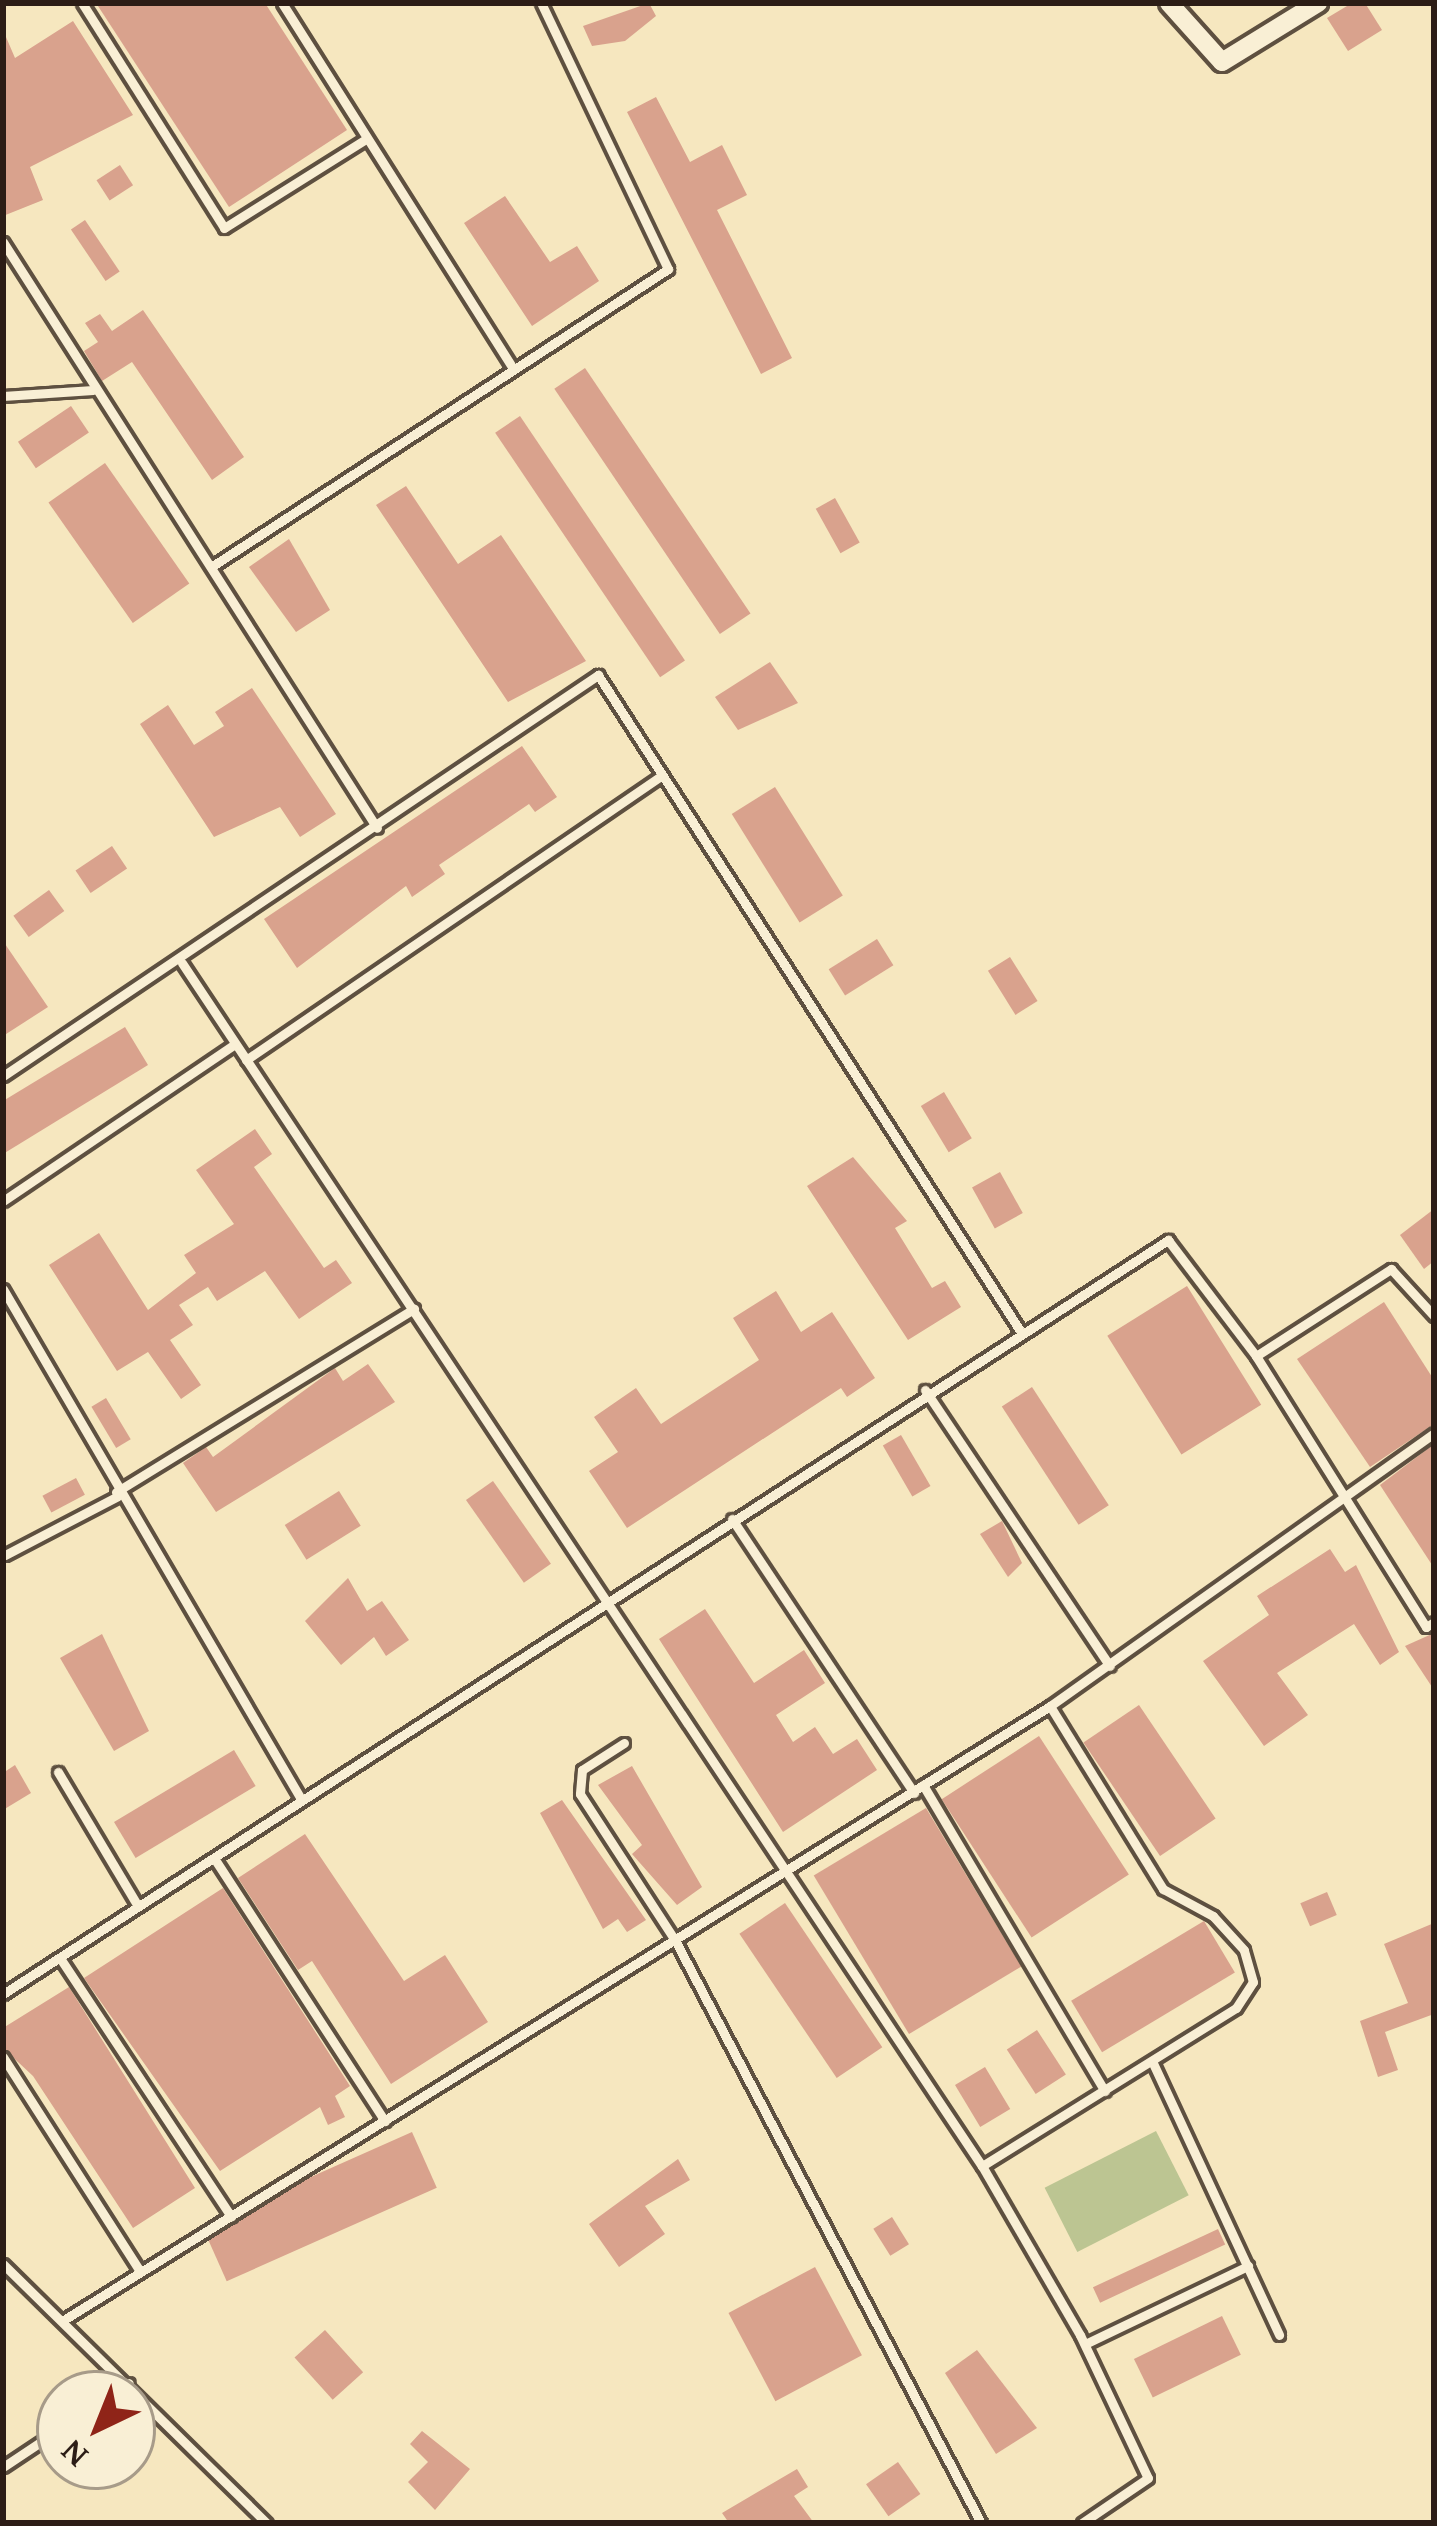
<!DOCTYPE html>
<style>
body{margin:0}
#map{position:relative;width:1437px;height:2526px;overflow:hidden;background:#f6e7bf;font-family:"Gentium Book Plus",serif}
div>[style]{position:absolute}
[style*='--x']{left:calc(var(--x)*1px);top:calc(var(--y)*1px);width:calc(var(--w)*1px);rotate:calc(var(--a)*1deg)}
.green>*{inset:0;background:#bcc592;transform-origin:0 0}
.building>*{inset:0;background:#d9a28d;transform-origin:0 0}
.roads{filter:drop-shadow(3px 0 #5e5040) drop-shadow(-3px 0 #5e5040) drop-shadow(0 3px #5e5040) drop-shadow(0 -3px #5e5040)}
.service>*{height:9px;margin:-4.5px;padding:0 4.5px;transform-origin:4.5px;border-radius:4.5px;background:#f9efd5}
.minor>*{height:18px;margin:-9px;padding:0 9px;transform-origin:9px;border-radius:9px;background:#f9efd5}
span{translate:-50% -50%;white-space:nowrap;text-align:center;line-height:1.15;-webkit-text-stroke:9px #f9efd5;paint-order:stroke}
.frame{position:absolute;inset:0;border:6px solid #2c1d16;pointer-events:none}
.north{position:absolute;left:36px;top:2370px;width:120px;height:120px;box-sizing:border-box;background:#f9efd5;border:3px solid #a79b89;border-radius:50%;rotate:223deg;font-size:33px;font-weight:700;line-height:48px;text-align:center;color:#2c1d16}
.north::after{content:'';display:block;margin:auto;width:42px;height:54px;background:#8f2418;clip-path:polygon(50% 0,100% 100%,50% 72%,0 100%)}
</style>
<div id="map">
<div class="green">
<div style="left:1156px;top:2131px;width:72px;height:125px;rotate:63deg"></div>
</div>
<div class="building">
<div style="clip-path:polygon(96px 3px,265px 3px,347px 130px,229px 207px)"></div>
<div style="clip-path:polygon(649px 3px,656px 16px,625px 41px,592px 46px,583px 26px)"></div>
<div style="clip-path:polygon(1352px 3px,1365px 3px,1382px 30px,1348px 51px,1327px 18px)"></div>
<div style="clip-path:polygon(73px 21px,133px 115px,30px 167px,43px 200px,3px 216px,3px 30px,15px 58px)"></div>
<div style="clip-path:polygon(656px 97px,690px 162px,722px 145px,747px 195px,717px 210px,792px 358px,761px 374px,627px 112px)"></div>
<div style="left:120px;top:165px;width:24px;height:28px;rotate:57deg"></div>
<div style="clip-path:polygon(505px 196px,550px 262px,577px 246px,599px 281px,532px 326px,464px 223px)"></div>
<div style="left:85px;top:220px;width:62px;height:17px;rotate:56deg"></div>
<div style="clip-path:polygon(143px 310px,244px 457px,212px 480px,132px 362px,102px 381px,84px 351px,98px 342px,85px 323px,100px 314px,112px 331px)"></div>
<div style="left:585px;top:368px;width:296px;height:37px;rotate:56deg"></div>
<div style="left:71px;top:406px;width:32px;height:64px;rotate:56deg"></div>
<div style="left:520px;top:416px;width:295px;height:30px;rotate:56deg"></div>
<div style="left:105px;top:463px;width:147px;height:69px;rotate:55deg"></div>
<div style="clip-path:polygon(406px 486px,458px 564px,501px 535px,586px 661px,508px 702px,376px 505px)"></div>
<div style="left:835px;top:498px;width:51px;height:22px;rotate:61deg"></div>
<div style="clip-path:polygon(289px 539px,330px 610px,296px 632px,249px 567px)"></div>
<div style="clip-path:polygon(770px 662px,798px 703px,738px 730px,715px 697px)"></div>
<div style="clip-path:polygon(252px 688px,336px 814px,300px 837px,280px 807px,214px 837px,140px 724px,168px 705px,194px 745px,224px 726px,215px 712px)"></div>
<div style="clip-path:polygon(522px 746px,557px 797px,535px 812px,529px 804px,439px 865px,445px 874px,412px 897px,406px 886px,297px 968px,264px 919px)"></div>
<div style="left:775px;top:787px;width:128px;height:51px;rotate:58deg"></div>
<div style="left:112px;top:846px;width:27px;height:44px;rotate:56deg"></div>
<div style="left:49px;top:890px;width:26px;height:44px;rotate:54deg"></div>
<div style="left:877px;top:939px;width:31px;height:57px;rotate:58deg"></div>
<div style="clip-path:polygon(3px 941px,48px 1007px,3px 1036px)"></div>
<div style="left:1010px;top:957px;width:52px;height:26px;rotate:58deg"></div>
<div style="clip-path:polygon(125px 1027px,148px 1065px,3px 1154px,3px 1101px)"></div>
<div style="left:944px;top:1092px;width:54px;height:27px;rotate:59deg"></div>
<div style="clip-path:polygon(255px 1129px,272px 1154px,254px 1167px,324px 1268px,336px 1260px,352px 1283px,299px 1319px,265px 1271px,217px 1301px,208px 1287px,179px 1305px,193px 1325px,170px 1340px,201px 1385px,181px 1399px,148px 1352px,117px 1371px,49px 1265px,99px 1233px,148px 1310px,196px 1273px,184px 1255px,234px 1224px,196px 1170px)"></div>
<div style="clip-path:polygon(853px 1157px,907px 1221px,895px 1228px,932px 1288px,945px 1281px,961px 1307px,908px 1340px,807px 1186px)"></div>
<div style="left:1000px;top:1172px;width:47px;height:32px;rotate:61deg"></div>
<div style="clip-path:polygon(1434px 1209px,1434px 1261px,1424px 1269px,1400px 1235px)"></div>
<div style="left:1187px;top:1286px;width:140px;height:94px;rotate:58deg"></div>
<div style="clip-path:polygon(776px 1291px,801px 1332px,832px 1312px,875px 1378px,847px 1397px,841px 1388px,627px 1528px,589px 1471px,618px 1452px,594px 1417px,636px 1388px,661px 1424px,759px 1360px,733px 1318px)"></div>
<div style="clip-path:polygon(1384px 1302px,1434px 1380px,1434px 1424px,1370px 1467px,1297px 1359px)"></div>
<div style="clip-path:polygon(368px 1364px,395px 1402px,216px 1512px,183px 1463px,206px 1447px,213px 1457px,335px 1368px,343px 1381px)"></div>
<div style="left:1032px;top:1387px;width:141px;height:36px;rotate:57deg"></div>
<div style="left:106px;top:1398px;width:48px;height:17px;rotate:59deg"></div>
<div style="left:901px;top:1435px;width:59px;height:21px;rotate:60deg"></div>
<div style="clip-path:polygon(1434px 1444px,1434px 1568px,1380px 1485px)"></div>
<div style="left:76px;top:1478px;width:19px;height:38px;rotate:62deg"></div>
<div style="left:493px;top:1481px;width:101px;height:33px;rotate:55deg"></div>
<div style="left:339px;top:1491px;width:41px;height:64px;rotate:58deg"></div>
<div style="clip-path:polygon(1002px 1521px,1022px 1563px,1008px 1577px,980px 1534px)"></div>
<div style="clip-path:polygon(1330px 1549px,1345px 1572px,1356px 1565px,1399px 1652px,1380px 1665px,1354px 1624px,1277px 1673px,1308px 1715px,1264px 1746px,1203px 1661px,1269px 1615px,1257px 1596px)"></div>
<div style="clip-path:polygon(348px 1578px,367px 1611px,382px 1601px,409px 1640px,386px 1656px,374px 1637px,341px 1665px,305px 1621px)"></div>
<div style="clip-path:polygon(705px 1609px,754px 1683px,804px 1650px,825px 1683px,776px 1715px,793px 1742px,815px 1727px,833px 1754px,857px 1739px,877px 1770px,783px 1832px,659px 1639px)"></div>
<div style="clip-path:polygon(1434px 1633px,1434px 1690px,1405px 1646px)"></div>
<div style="clip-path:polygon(102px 1634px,149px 1731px,114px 1751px,60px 1658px)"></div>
<div style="left:1139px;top:1705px;width:137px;height:67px;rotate:56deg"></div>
<div style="left:1039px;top:1736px;width:165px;height:116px;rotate:57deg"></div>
<div style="left:234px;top:1750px;width:42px;height:140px;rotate:59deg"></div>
<div style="clip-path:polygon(15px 1765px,31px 1793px,3px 1810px,3px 1773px)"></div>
<div style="clip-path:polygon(632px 1766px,702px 1887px,677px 1905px,632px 1854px,642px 1845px,598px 1785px)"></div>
<div style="clip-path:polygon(562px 1800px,646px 1920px,627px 1932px,618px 1919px,603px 1929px,540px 1813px)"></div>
<div style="left:926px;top:1808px;width:185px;height:131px;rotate:59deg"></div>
<div style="clip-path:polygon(305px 1834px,404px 1981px,445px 1955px,488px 2022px,391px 2084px,312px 1961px,298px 1970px,238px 1878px)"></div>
<div style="clip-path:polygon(223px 1888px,350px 2086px,335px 2096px,345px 2117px,328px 2125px,320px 2107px,220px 2171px,84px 1978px)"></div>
<div style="left:1327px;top:1892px;width:25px;height:29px;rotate:67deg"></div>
<div style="left:785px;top:1903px;width:174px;height:55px;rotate:56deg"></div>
<div style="left:1204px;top:1921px;width:60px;height:155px;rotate:59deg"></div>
<div style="clip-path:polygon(1434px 1923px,1434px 2014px,1385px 2032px,1398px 2070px,1378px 2077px,1360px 2021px,1408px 2003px,1384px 1944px)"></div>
<div style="clip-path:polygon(69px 1987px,195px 2188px,133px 2228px,33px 2076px,3px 2048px,3px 2028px)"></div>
<div style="left:1037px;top:2030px;width:53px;height:36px;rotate:57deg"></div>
<div style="left:985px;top:2067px;width:49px;height:35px;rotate:59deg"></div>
<div style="left:412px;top:2132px;width:61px;height:230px;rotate:66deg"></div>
<div style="clip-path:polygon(678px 2159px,690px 2180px,645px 2206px,665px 2234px,619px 2267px,589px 2224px)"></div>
<div style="left:892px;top:2217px;width:32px;height:22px;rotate:58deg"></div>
<div style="left:1218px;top:2229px;width:17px;height:138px;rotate:65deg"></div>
<div style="left:815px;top:2267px;width:100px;height:98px;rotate:62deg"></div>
<div style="left:1222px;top:2316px;width:43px;height:98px;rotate:64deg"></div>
<div style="left:325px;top:2330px;width:57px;height:41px;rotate:48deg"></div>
<div style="clip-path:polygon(977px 2350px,1037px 2428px,996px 2454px,945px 2373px)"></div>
<div style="clip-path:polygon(422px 2431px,470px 2469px,435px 2510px,408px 2482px,428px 2462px,410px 2444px)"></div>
<div style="left:898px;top:2462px;width:39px;height:39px;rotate:55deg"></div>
<div style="clip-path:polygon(797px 2469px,808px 2487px,794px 2496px,814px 2523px,729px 2523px,722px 2513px)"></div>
</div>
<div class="roads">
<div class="service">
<div style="--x:82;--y:3;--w:266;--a:57.7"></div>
<div style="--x:224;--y:228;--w:168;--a:-32.1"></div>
<div style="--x:282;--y:3;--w:428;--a:57.7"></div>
<div style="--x:3;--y:242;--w:695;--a:57.45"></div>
<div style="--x:3;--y:396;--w:90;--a:-3.8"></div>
<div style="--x:214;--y:565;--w:542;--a:-33.1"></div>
<div style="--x:668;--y:269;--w:295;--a:-115.5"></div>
<div style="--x:182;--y:963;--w:1445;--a:56.38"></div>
<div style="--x:982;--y:2166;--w:195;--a:59.9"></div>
<div style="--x:1080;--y:2335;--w:158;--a:64.6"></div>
<div style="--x:1148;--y:2478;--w:80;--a:145.7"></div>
<div style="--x:246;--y:1060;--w:503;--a:-34.39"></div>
<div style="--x:3;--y:1076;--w:718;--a:-33.98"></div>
<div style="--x:598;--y:675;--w:778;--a:57.23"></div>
<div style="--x:3;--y:1201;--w:280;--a:-34.1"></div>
<div style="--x:3;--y:1289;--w:591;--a:59.7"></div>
<div style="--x:1256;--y:1356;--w:161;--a:-32.8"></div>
<div style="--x:1391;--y:1269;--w:64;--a:47.5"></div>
<div style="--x:925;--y:1390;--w:332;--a:56.2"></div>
<div style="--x:116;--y:1492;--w:350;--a:-31.6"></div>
<div style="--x:732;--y:1519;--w:329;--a:56.4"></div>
<div style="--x:5;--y:1555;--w:127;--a:-27.6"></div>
<div style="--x:624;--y:1743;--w:50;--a:147.3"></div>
<div style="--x:582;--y:1770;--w:24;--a:95"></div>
<div style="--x:580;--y:1794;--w:176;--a:57"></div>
<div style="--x:676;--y:1942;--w:656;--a:62.3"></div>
<div style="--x:58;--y:1772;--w:156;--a:59.2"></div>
<div style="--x:923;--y:1785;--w:356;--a:59.3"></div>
<div style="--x:214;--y:1858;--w:314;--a:57"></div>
<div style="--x:60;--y:1958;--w:310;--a:56.5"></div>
<div style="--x:3;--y:1994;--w:1388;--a:-32.91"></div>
<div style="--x:1168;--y:1240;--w:146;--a:52.8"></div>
<div style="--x:1256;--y:1356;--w:320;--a:57.9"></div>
<div style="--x:1426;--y:1627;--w:9;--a:-32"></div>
<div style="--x:3;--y:2057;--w:254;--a:57.4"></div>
<div style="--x:1152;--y:2061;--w:302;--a:65.1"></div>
<div style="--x:982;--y:2166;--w:299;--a:-31.9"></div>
<div style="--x:1236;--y:2008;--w:31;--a:-57"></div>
<div style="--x:1253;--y:1982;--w:33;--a:-106"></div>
<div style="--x:1244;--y:1950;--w:46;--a:-132.4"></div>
<div style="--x:1213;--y:1916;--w:57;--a:-151.6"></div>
<div style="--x:1163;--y:1889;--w:215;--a:-121.7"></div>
<div style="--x:3;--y:2264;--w:370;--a:44.5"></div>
<div style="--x:62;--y:2321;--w:1164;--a:-31.9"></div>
<div style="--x:1050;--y:1706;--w:471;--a:-35.4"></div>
<div style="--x:1085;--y:2344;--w:181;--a:-25.6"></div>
<div style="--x:112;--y:2394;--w:20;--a:-33"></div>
<div style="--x:3;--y:2467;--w:69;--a:-33.7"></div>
</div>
<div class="minor">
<div style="--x:1169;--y:3;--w:79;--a:48.1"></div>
<div style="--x:1222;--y:62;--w:113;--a:-31.6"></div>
</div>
</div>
<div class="frame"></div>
<div class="north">N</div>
</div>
